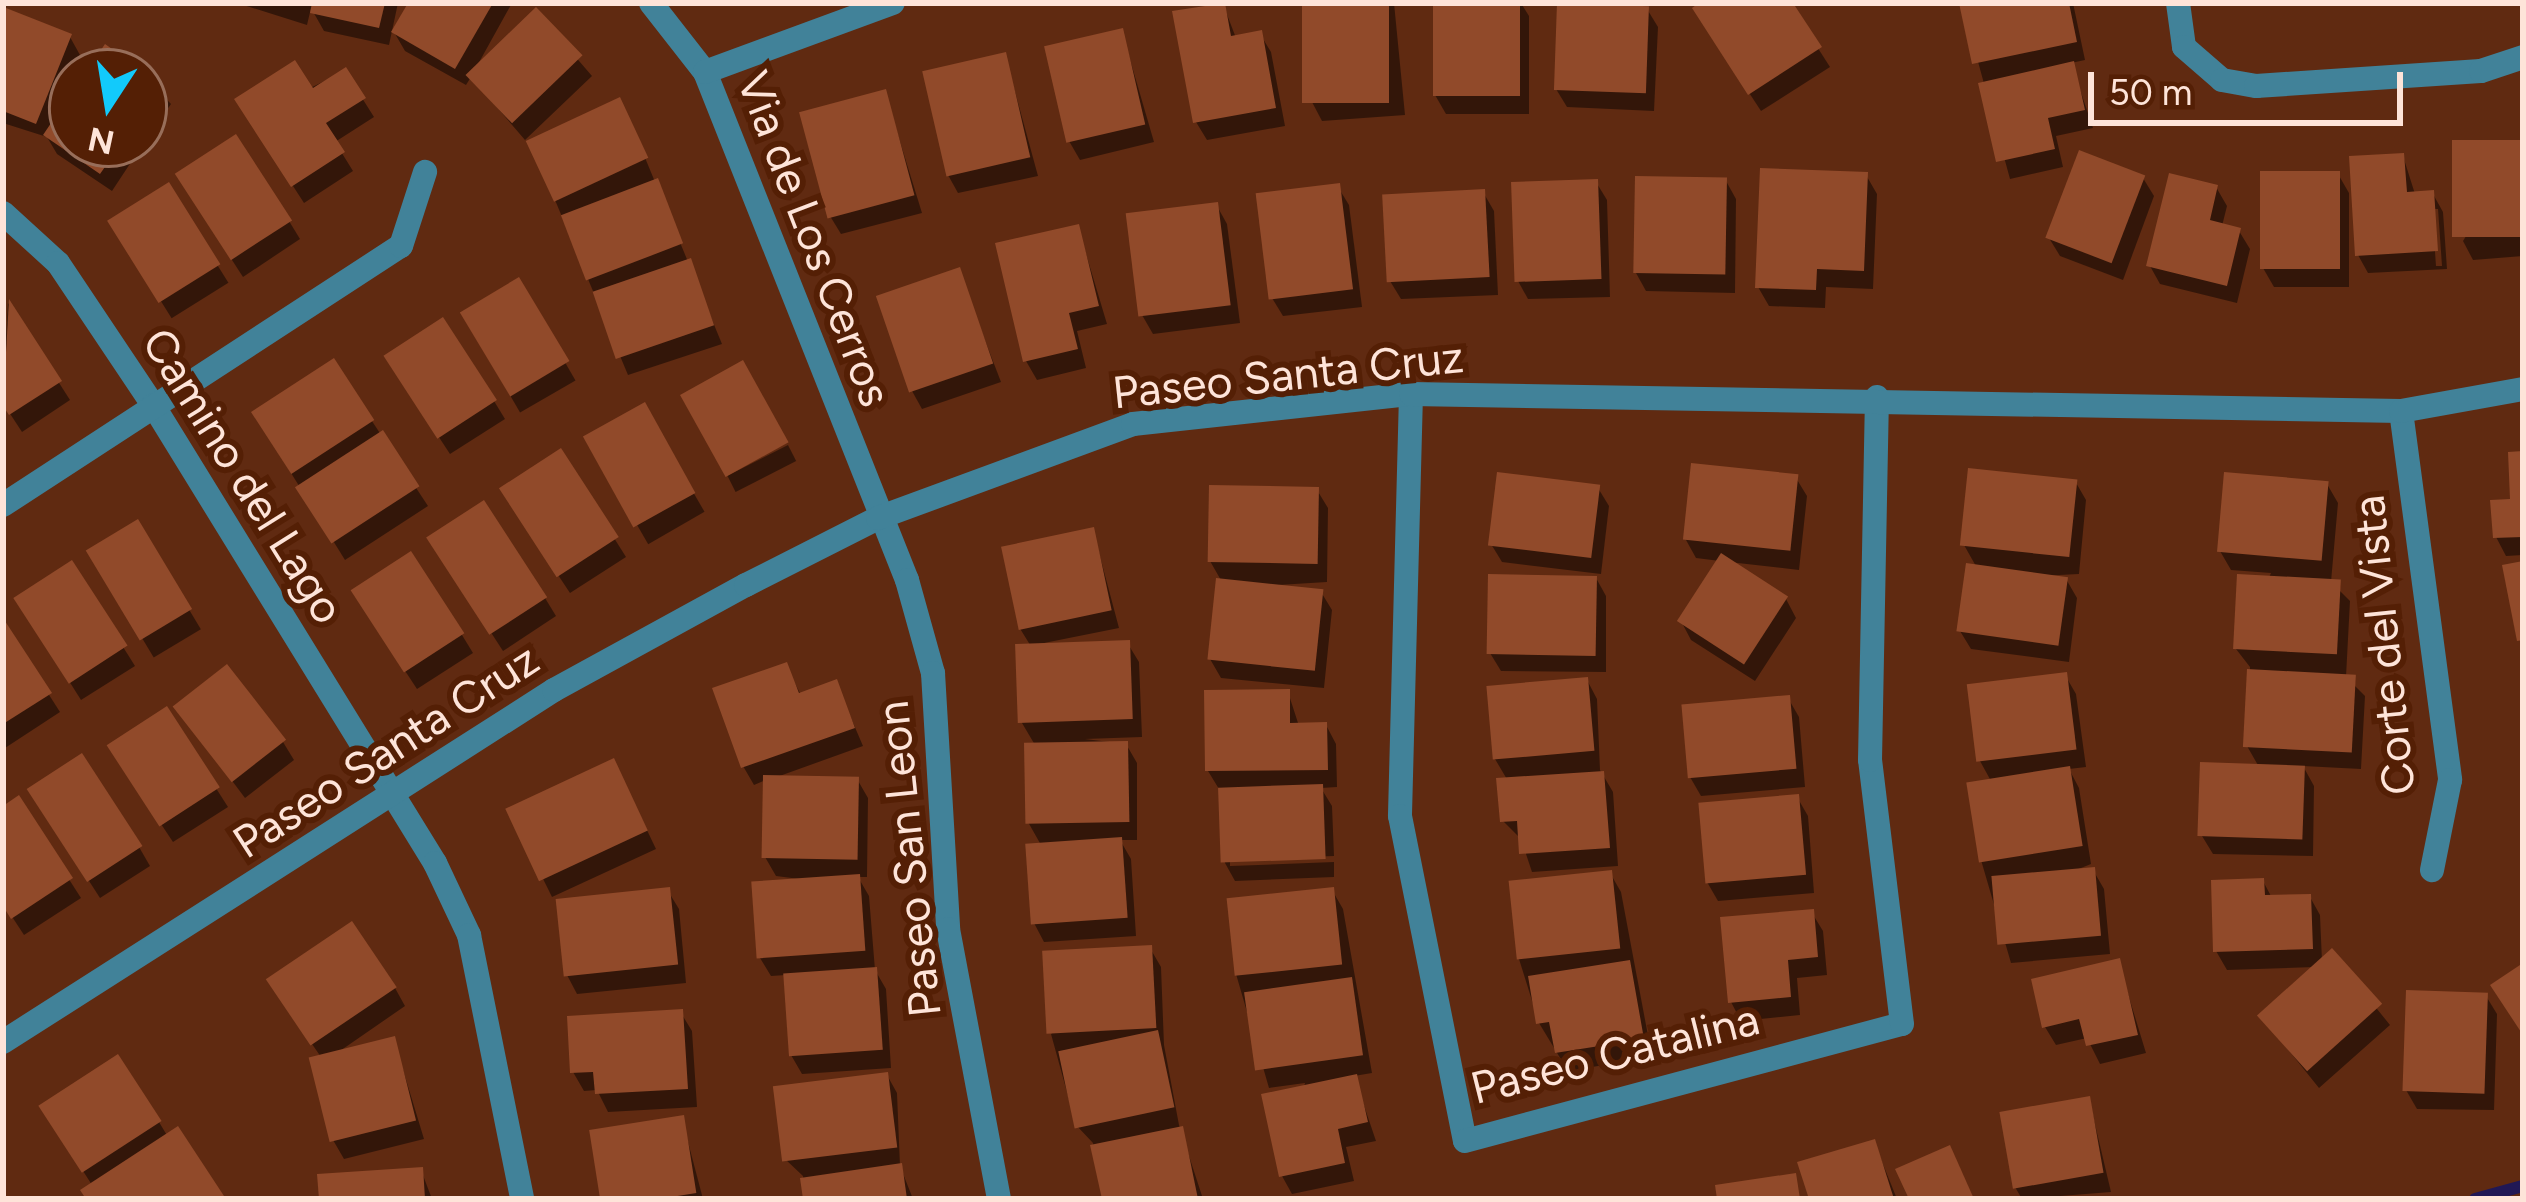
<!DOCTYPE html>
<style>
body{margin:0}
#map{position:relative;width:2526px;height:1202px;overflow:hidden;background:#602a11;font-family:Figtree,sans-serif}
div>[style]{position:absolute}
[style*='--x']{left:calc(var(--x)*1px);top:calc(var(--y)*1px);width:calc(var(--w)*1px);rotate:calc(var(--a)*1deg)}
.shadow>*{inset:0;background:#0007;transform-origin:0 0}
.stream>*{height:12px;margin:-6px;padding:0 6px;transform-origin:6px;border-radius:6px;background:#211855}
.building>*{inset:0;background:#914a2a;transform-origin:0 0}
.street>*{height:24px;margin:-12px;padding:0 12px;transform-origin:12px;border-radius:12px;background:#418299}
span{translate:-50% -50%;white-space:nowrap;text-align:center;line-height:1.15;-webkit-text-stroke:12px #541f05;paint-order:stroke}
.street-label{font-size:45px;color:#fee4d9}
.frame{position:absolute;inset:0;border:6px solid #fee4d9;pointer-events:none}
.north{position:absolute;left:48px;top:48px;width:120px;height:120px;box-sizing:border-box;background:#541f05;border:3px solid #986e5a;border-radius:50%;rotate:192deg;font-size:33px;font-weight:700;line-height:48px;text-align:center;color:#fee4d9}
.north::after{content:'';display:block;margin:auto;width:42px;height:54px;background:#12cafb;clip-path:polygon(50% 0,100% 100%,50% 72%,0 100%)}
.scale{position:absolute;left:2088px;top:72px;width:315px;height:54px;box-sizing:border-box;border:6px solid #fee4d9;border-top:0;padding-left:15px;font-size:36px;line-height:42px;white-space:nowrap;color:#fee4d9;-webkit-text-stroke:9px #541f05;paint-order:stroke}
</style>
<div id="map">
<div class="shadow">
<div style="clip-path:polygon(237px 3px,398px 3px,389px 45px,324px 31px,311px 8px,307px 25px)"></div>
<div style="clip-path:polygon(411px 3px,512px 3px,477px 66px,536px 11px,592px 76px,525px 140px,471px 77px,466px 85px,405px 51px,394px 32px)"></div>
<div style="clip-path:polygon(1305px 3px,1394px 3px,1405px 115px,1322px 121px,1312px 102px)"></div>
<div style="clip-path:polygon(1436px 3px,1521px 3px,1529px 16px,1529px 114px,1446px 114px,1435px 95px)"></div>
<div style="clip-path:polygon(1705px 3px,1789px 3px,1830px 67px,1761px 111px,1706px 27px)"></div>
<div style="clip-path:polygon(1962px 3px,2073px 3px,2085px 60px,2071px 63px,2093px 128px,2056px 136px,2063px 167px,2010px 179px)"></div>
<div style="clip-path:polygon(1223px 4px,1236px 38px,1260px 34px,1271px 52px,1285px 126px,1207px 140px,1196px 122px)"></div>
<div style="clip-path:polygon(1647px 9px,1658px 27px,1654px 111px,1567px 107px,1556px 89px)"></div>
<div style="clip-path:polygon(8px 12px,70px 37px,80px 55px,55px 118px,72px 98px,72px 144px,143px 144px,112px 191px,57px 154px,47px 137px,3px 123px)"></div>
<div style="clip-path:polygon(1122px 32px,1154px 142px,1080px 160px,1069px 141px)"></div>
<div style="clip-path:polygon(1005px 55px,1038px 176px,958px 193px,948px 175px)"></div>
<div style="clip-path:polygon(345px 71px,374px 117px,335px 142px,353px 171px,304px 203px,249px 118px)"></div>
<div style="clip-path:polygon(144px 75px,171px 104px,144px 143px)"></div>
<div style="clip-path:polygon(885px 93px,922px 213px,841px 234px,830px 216px)"></div>
<div style="clip-path:polygon(629px 119px,722px 344px,628px 375px,555px 200px)"></div>
<div style="clip-path:polygon(2523px 143px,2523px 256px,2473px 260px,2463px 241px)"></div>
<div style="clip-path:polygon(evenodd,2403px 156px,2415px 194px,2433px 194px,2443px 212px,2447px 269px,2368px 273px,2358px 255px,2403px 156px,2432px 209px,2438px 209px,2442px 266px,2436px 266px,2432px 209px)"></div>
<div style="clip-path:polygon(2338px 174px,2349px 193px,2349px 287px,2274px 287px,2263px 268px)"></div>
<div style="clip-path:polygon(1866px 175px,1877px 194px,1873px 289px,1826px 287px,1825px 308px,1769px 306px,1758px 287px)"></div>
<div style="clip-path:polygon(2143px 178px,2154px 196px,2123px 280px,2060px 256px,2049px 238px)"></div>
<div style="clip-path:polygon(1726px 181px,1736px 199px,1735px 293px,1646px 291px,1636px 273px)"></div>
<div style="clip-path:polygon(1596px 182px,1607px 200px,1610px 297px,1528px 299px,1518px 281px)"></div>
<div style="left:168px;top:186px;width:114px;height:67px;rotate:58deg"></div>
<div style="clip-path:polygon(1338px 187px,1349px 205px,1362px 307px,1283px 316px,1272px 298px)"></div>
<div style="clip-path:polygon(2216px 187px,2227px 206px,2222px 226px,2239px 231px,2250px 249px,2237px 303px,2160px 284px,2150px 266px)"></div>
<div style="clip-path:polygon(188px 192px,289px 221px,300px 239px,243px 277px)"></div>
<div style="clip-path:polygon(1483px 192px,1494px 211px,1498px 295px,1401px 299px,1390px 281px)"></div>
<div style="clip-path:polygon(1217px 206px,1227px 224px,1240px 323px,1153px 334px,1142px 315px)"></div>
<div style="clip-path:polygon(1078px 227px,1107px 324px,1077px 331px,1086px 368px,1037px 380px,1026px 361px)"></div>
<div style="clip-path:polygon(958px 270px,1001px 382px,922px 409px,912px 391px)"></div>
<div style="left:518px;top:281px;width:115px;height:64px;rotate:60deg"></div>
<div style="clip-path:polygon(8px 303px,70px 400px,22px 432px,3px 403px)"></div>
<div style="clip-path:polygon(333px 362px,428px 506px,345px 560px,265px 431px)"></div>
<div style="clip-path:polygon(398px 375px,494px 401px,505px 419px,450px 454px)"></div>
<div style="left:644px;top:407px;width:121px;height:65px;rotate:60deg"></div>
<div style="left:788px;top:445px;width:18px;height:68px;rotate:63deg"></div>
<div style="clip-path:polygon(560px 452px,626px 557px,570px 593px,513px 507px)"></div>
<div style="clip-path:polygon(2523px 454px,2523px 555px,2506px 556px,2496px 537px,2514px 502px)"></div>
<div style="clip-path:polygon(1796px 478px,1807px 496px,1799px 570px,1729px 562px,1786px 599px,1796px 618px,1755px 681px,1691px 640px,1681px 621px,1720px 561px,1696px 558px,1686px 540px)"></div>
<div style="clip-path:polygon(2075px 481px,2086px 500px,2079px 574px,2039px 576px,2066px 579px,2077px 598px,2069px 662px,1971px 649px,1960px 631px,1977px 568px,1964px 545px)"></div>
<div style="clip-path:polygon(2327px 484px,2338px 503px,2331px 582px,2350px 601px,2346px 677px,2365px 696px,2361px 769px,2303px 766px,2314px 786px,2313px 856px,2213px 854px,2202px 836px,2259px 767px,2247px 746px,2250px 667px,2236px 649px,2271px 573px,2231px 570px,2220px 551px)"></div>
<div style="clip-path:polygon(1598px 488px,1609px 506px,1601px 574px,1502px 562px,1491px 544px)"></div>
<div style="clip-path:polygon(1317px 490px,1328px 508px,1327px 582px,1261px 586px,1321px 592px,1332px 610px,1324px 688px,1221px 678px,1210px 659px,1222px 582px,1210px 561px)"></div>
<div style="left:137px;top:523px;width:124px;height:55px;rotate:59deg"></div>
<div style="clip-path:polygon(1093px 530px,1119px 628px,1039px 644px,1128px 644px,1139px 662px,1142px 737px,1085px 739px,1126px 744px,1137px 763px,1137px 840px,1120px 840px,1131px 859px,1136px 936px,1044px 942px,1034px 923px,1041px 845px,1028px 822px,1035px 745px,1022px 723px,1032px 648px,1019px 627px)"></div>
<div style="clip-path:polygon(442px 557px,545px 598px,556px 616px,503px 651px)"></div>
<div style="clip-path:polygon(71px 564px,135px 666px,81px 700px,28px 616px)"></div>
<div style="clip-path:polygon(1596px 578px,1606px 596px,1606px 672px,1501px 671px,1490px 653px)"></div>
<div style="clip-path:polygon(365px 610px,462px 635px,473px 653px,417px 689px)"></div>
<div style="clip-path:polygon(3px 623px,60px 712px,5px 748px,3px 745px)"></div>
<div style="clip-path:polygon(786px 666px,801px 695px,836px 683px,863px 746px,774px 778px,857px 779px,868px 798px,867px 877px,858px 877px,869px 896px,875px 970px,886px 989px,891px 1068px,802px 1074px,791px 1055px,786px 975px,771px 976px,760px 958px,815px 881px,776px 876px,765px 857px,766px 780px,754px 785px,743px 766px)"></div>
<div style="clip-path:polygon(2065px 675px,2076px 694px,2086px 767px,2069px 769px,2079px 788px,2091px 864px,2071px 872px,2093px 870px,2104px 889px,2110px 954px,2011px 963px,1981px 860px,1991px 781px,1980px 761px)"></div>
<div style="clip-path:polygon(1587px 680px,1597px 699px,1600px 770px,1613px 792px,1618px 866px,1532px 872px,1521px 839px,1503px 821px,1508px 781px,1495px 759px)"></div>
<div style="clip-path:polygon(1288px 692px,1299px 726px,1326px 725px,1336px 744px,1337px 787px,1321px 788px,1332px 806px,1334px 856px,1230px 860px,1230px 866px,1334px 862px,1334px 877px,1235px 881px,1225px 863px,1219px 789px,1208px 771px)"></div>
<div style="clip-path:polygon(1788px 698px,1799px 717px,1805px 787px,1701px 796px,1690px 777px)"></div>
<div style="clip-path:polygon(176px 706px,283px 742px,294px 760px,245px 798px)"></div>
<div style="clip-path:polygon(166px 710px,228px 807px,173px 842px,121px 764px)"></div>
<div style="clip-path:polygon(623px 780px,656px 849px,552px 897px,509px 810px)"></div>
<div style="clip-path:polygon(1797px 797px,1808px 816px,1814px 893px,1718px 901px,1707px 882px)"></div>
<div style="clip-path:polygon(18px 800px,81px 898px,24px 935px,3px 903px,3px 809px)"></div>
<div style="clip-path:polygon(42px 808px,139px 847px,150px 866px,100px 898px)"></div>
<div style="clip-path:polygon(1610px 873px,1621px 892px,1652px 1057px,1568px 1071px,1539px 1023px,1519px 959px)"></div>
<div style="clip-path:polygon(2263px 881px,2272px 898px,2310px 897px,2320px 915px,2322px 961px,2331px 952px,2390px 1025px,2319px 1088px,2261px 1016px,2315px 967px,2227px 970px,2216px 951px)"></div>
<div style="clip-path:polygon(1332px 890px,1343px 909px,1372px 1073px,1354px 1076px,1376px 1141px,1346px 1147px,1354px 1181px,1292px 1194px,1282px 1176px,1305px 1083px,1269px 1088px,1236px 974px)"></div>
<div style="clip-path:polygon(668px 891px,679px 909px,686px 983px,577px 994px,567px 975px)"></div>
<div style="clip-path:polygon(1812px 913px,1823px 931px,1827px 975px,1797px 978px,1800px 1015px,1741px 1021px,1731px 1002px)"></div>
<div style="clip-path:polygon(1150px 948px,1161px 967px,1164px 1045px,1179px 1125px,1203px 1199px,1105px 1199px,1093px 1143px,1076px 1125px,1051px 1034px)"></div>
<div style="clip-path:polygon(2118px 961px,2146px 1053px,2100px 1064px,2087px 1038px,2056px 1045px,2045px 1027px)"></div>
<div style="clip-path:polygon(395px 988px,405px 1006px,337px 1053px,394px 1040px,424px 1139px,344px 1159px,333px 1140px,321px 1057px,280px 998px)"></div>
<div style="clip-path:polygon(2486px 996px,2497px 1014px,2494px 1110px,2417px 1109px,2406px 1090px)"></div>
<div style="clip-path:polygon(681px 1013px,692px 1031px,697px 1107px,608px 1112px,597px 1090px,584px 1091px,573px 1072px)"></div>
<div style="clip-path:polygon(887px 1075px,897px 1093px,900px 1166px,913px 1199px,806px 1199px,803px 1176px,785px 1159px)"></div>
<div style="clip-path:polygon(2089px 1099px,2111px 1192px,2022px 1199px,2015px 1187px)"></div>
<div style="clip-path:polygon(682px 1119px,703px 1199px,603px 1199px,592px 1132px)"></div>
<div style="clip-path:polygon(159px 1122px,168px 1137px,177px 1130px,222px 1199px,89px 1199px,84px 1191px,92px 1185px,53px 1124px)"></div>
<div style="clip-path:polygon(1874px 1142px,1897px 1199px,1812px 1199px)"></div>
<div style="clip-path:polygon(421px 1170px,432px 1199px,322px 1199px)"></div>
</div>
<div class="stream">
<div style="--x:2475;--y:1199;--w:50;--a:-15.2"></div>
</div>
<div class="building">
<div style="clip-path:polygon(312px 3px,385px 3px,379px 28px,310px 13px)"></div>
<div style="clip-path:polygon(408px 3px,493px 3px,455px 69px,391px 32px)"></div>
<div style="clip-path:polygon(1225px 3px,1231px 36px,1262px 30px,1276px 108px,1193px 123px,1172px 11px)"></div>
<div style="left:1302px;top:3px;width:87px;height:100px"></div>
<div style="left:1433px;top:3px;width:87px;height:93px"></div>
<div style="left:1557px;top:3px;width:92px;height:87px;rotate:2deg"></div>
<div style="clip-path:polygon(1699px 3px,1793px 3px,1822px 47px,1748px 95px,1692px 8px)"></div>
<div style="clip-path:polygon(1959px 3px,2069px 3px,2077px 42px,1972px 64px)"></div>
<div style="left:536px;top:7px;width:67px;height:98px;rotate:46deg"></div>
<div style="clip-path:polygon(6px 8px,72px 34px,36px 124px,3px 111px)"></div>
<div style="left:1123px;top:28px;width:99px;height:81px;rotate:77deg"></div>
<div style="clip-path:polygon(105px 44px,162px 84px,144px 110px,144px 72px,86px 72px)"></div>
<div style="left:1006px;top:52px;width:108px;height:86px;rotate:77deg"></div>
<div style="clip-path:polygon(295px 60px,313px 88px,346px 67px,366px 98px,326px 123px,345px 152px,291px 187px,234px 99px)"></div>
<div style="clip-path:polygon(2074px 61px,2085px 110px,2048px 118px,2055px 149px,1996px 162px,1978px 83px)"></div>
<div style="left:886px;top:89px;width:110px;height:90px;rotate:75deg"></div>
<div style="clip-path:polygon(72px 92px,72px 144px,121px 144px,100px 174px,43px 135px)"></div>
<div style="left:620px;top:97px;width:67px;height:104px;rotate:65deg"></div>
<div style="left:236px;top:134px;width:103px;height:73px;rotate:57deg"></div>
<div style="left:2523px;top:140px;width:97px;height:71px;rotate:90deg"></div>
<div style="left:2079px;top:150px;width:71px;height:94px;rotate:21deg"></div>
<div style="clip-path:polygon(2404px 153px,2407px 192px,2434px 190px,2438px 251px,2355px 256px,2349px 156px)"></div>
<div style="clip-path:polygon(1760px 168px,1868px 172px,1864px 271px,1817px 269px,1816px 290px,1755px 288px)"></div>
<div style="left:2260px;top:171px;width:80px;height:98px"></div>
<div style="clip-path:polygon(2169px 173px,2218px 185px,2210px 220px,2241px 228px,2227px 286px,2146px 266px)"></div>
<div style="left:1635px;top:176px;width:92px;height:97px;rotate:1deg"></div>
<div style="left:658px;top:178px;width:70px;height:104px;rotate:69deg"></div>
<div style="left:1598px;top:179px;width:100px;height:87px;rotate:88deg"></div>
<div style="left:169px;top:182px;width:97px;height:73px;rotate:58deg"></div>
<div style="left:1340px;top:183px;width:107px;height:85px;rotate:83deg"></div>
<div style="left:1485px;top:189px;width:88px;height:103px;rotate:87deg"></div>
<div style="left:1218px;top:202px;width:104px;height:93px;rotate:83deg"></div>
<div style="clip-path:polygon(1079px 224px,1099px 306px,1069px 313px,1078px 349px,1023px 362px,995px 243px)"></div>
<div style="left:691px;top:258px;width:71px;height:104px;rotate:71deg"></div>
<div style="left:960px;top:267px;width:102px;height:89px;rotate:71deg"></div>
<div style="left:519px;top:277px;width:98px;height:69px;rotate:59deg"></div>
<div style="clip-path:polygon(9px 299px,62px 381px,9px 415px,3px 406px)"></div>
<div style="left:443px;top:317px;width:99px;height:71px;rotate:57deg"></div>
<div style="left:334px;top:358px;width:74px;height:99px;rotate:57deg"></div>
<div style="left:743px;top:360px;width:94px;height:72px;rotate:61deg"></div>
<div style="left:645px;top:402px;width:104px;height:71px;rotate:61deg"></div>
<div style="left:383px;top:430px;width:67px;height:105px;rotate:57deg"></div>
<div style="left:561px;top:448px;width:106px;height:74px;rotate:57deg"></div>
<div style="clip-path:polygon(2523px 451px,2523px 537px,2493px 538px,2490px 500px,2510px 499px,2508px 452px)"></div>
<div style="left:1691px;top:463px;width:108px;height:77px;rotate:6deg"></div>
<div style="left:1968px;top:468px;width:110px;height:78px;rotate:6deg"></div>
<div style="left:1497px;top:472px;width:104px;height:74px;rotate:7deg"></div>
<div style="left:2224px;top:472px;width:105px;height:80px;rotate:5deg"></div>
<div style="left:1209px;top:485px;width:110px;height:77px;rotate:1deg"></div>
<div style="left:484px;top:500px;width:116px;height:69px;rotate:57deg"></div>
<div style="left:138px;top:519px;width:105px;height:61px;rotate:59deg"></div>
<div style="left:1094px;top:527px;width:85px;height:95px;rotate:78deg"></div>
<div style="left:411px;top:551px;width:98px;height:72px;rotate:57deg"></div>
<div style="left:1721px;top:553px;width:80px;height:81px;rotate:33deg"></div>
<div style="left:72px;top:560px;width:102px;height:70px;rotate:57deg"></div>
<div style="clip-path:polygon(2523px 561px,2523px 640px,2517px 641px,2502px 565px)"></div>
<div style="left:1966px;top:563px;width:103px;height:69px;rotate:8deg"></div>
<div style="left:1488px;top:574px;width:109px;height:80px;rotate:1deg"></div>
<div style="left:2237px;top:574px;width:104px;height:75px;rotate:3deg"></div>
<div style="left:1216px;top:578px;width:108px;height:82px;rotate:6deg"></div>
<div style="clip-path:polygon(3px 618px,52px 693px,3px 724px)"></div>
<div style="left:1130px;top:640px;width:79px;height:115px;rotate:88deg"></div>
<div style="clip-path:polygon(787px 662px,799px 693px,837px 679px,855px 728px,741px 768px,712px 688px)"></div>
<div style="left:227px;top:664px;width:96px;height:69px;rotate:52deg"></div>
<div style="left:2247px;top:669px;width:109px;height:78px;rotate:3deg"></div>
<div style="left:2067px;top:672px;width:78px;height:101px;rotate:83deg"></div>
<div style="left:1588px;top:677px;width:74px;height:102px;rotate:85deg"></div>
<div style="clip-path:polygon(1290px 689px,1290px 723px,1327px 722px,1328px 770px,1205px 771px,1204px 690px)"></div>
<div style="left:1790px;top:695px;width:74px;height:109px;rotate:85deg"></div>
<div style="left:167px;top:706px;width:97px;height:72px;rotate:57deg"></div>
<div style="left:1128px;top:741px;width:81px;height:104px;rotate:89deg"></div>
<div style="left:82px;top:753px;width:111px;height:66px;rotate:57deg"></div>
<div style="left:614px;top:758px;width:80px;height:120px;rotate:65deg"></div>
<div style="left:2200px;top:762px;width:105px;height:74px;rotate:2deg"></div>
<div style="left:2070px;top:766px;width:81px;height:105px;rotate:81deg"></div>
<div style="clip-path:polygon(1604px 771px,1610px 848px,1519px 854px,1517px 821px,1500px 822px,1496px 778px)"></div>
<div style="left:763px;top:775px;width:96px;height:83px;rotate:1deg"></div>
<div style="left:1323px;top:784px;width:75px;height:105px;rotate:88deg"></div>
<div style="left:1799px;top:794px;width:81px;height:101px;rotate:85deg"></div>
<div style="clip-path:polygon(19px 795px,73px 878px,11px 919px,3px 906px,3px 806px)"></div>
<div style="left:1122px;top:837px;width:81px;height:97px;rotate:86deg"></div>
<div style="left:2095px;top:867px;width:69px;height:104px;rotate:85deg"></div>
<div style="left:1612px;top:870px;width:79px;height:104px;rotate:84deg"></div>
<div style="left:860px;top:874px;width:77px;height:109px;rotate:86deg"></div>
<div style="clip-path:polygon(2264px 878px,2265px 895px,2311px 894px,2313px 949px,2213px 952px,2211px 880px)"></div>
<div style="left:670px;top:887px;width:78px;height:115px;rotate:84deg"></div>
<div style="left:1334px;top:887px;width:78px;height:108px;rotate:84deg"></div>
<div style="clip-path:polygon(1814px 909px,1818px 957px,1788px 960px,1791px 997px,1728px 1003px,1720px 917px)"></div>
<div style="left:352px;top:921px;width:80px;height:104px;rotate:56deg"></div>
<div style="left:1152px;top:945px;width:83px;height:110px;rotate:87deg"></div>
<div style="left:2332px;top:948px;width:75px;height:101px;rotate:48deg"></div>
<div style="clip-path:polygon(2120px 958px,2138px 1035px,2086px 1046px,2079px 1019px,2042px 1028px,2031px 979px)"></div>
<div style="clip-path:polygon(1630px 960px,1644px 1039px,1555px 1053px,1549px 1022px,1536px 1024px,1528px 976px)"></div>
<div style="clip-path:polygon(2523px 963px,2523px 1035px,2490px 985px)"></div>
<div style="left:877px;top:967px;width:83px;height:94px;rotate:86deg"></div>
<div style="left:1352px;top:977px;width:79px;height:109px;rotate:82deg"></div>
<div style="left:2406px;top:990px;width:82px;height:101px;rotate:2deg"></div>
<div style="clip-path:polygon(683px 1009px,688px 1089px,595px 1094px,593px 1072px,570px 1073px,567px 1016px)"></div>
<div style="left:1158px;top:1030px;width:79px;height:102px;rotate:78deg"></div>
<div style="left:395px;top:1036px;width:87px;height:89px;rotate:76deg"></div>
<div style="left:118px;top:1054px;width:80px;height:95px;rotate:57deg"></div>
<div style="left:888px;top:1072px;width:76px;height:116px;rotate:83deg"></div>
<div style="clip-path:polygon(1357px 1074px,1368px 1122px,1338px 1129px,1345px 1163px,1279px 1177px,1261px 1094px)"></div>
<div style="left:2090px;top:1096px;width:78px;height:92px;rotate:80deg"></div>
<div style="left:684px;top:1115px;width:79px;height:96px;rotate:81deg"></div>
<div style="clip-path:polygon(178px 1126px,224px 1196px,86px 1199px,80px 1190px)"></div>
<div style="clip-path:polygon(1183px 1126px,1198px 1199px,1102px 1199px,1090px 1145px)"></div>
<div style="clip-path:polygon(1875px 1139px,1894px 1199px,1809px 1199px,1797px 1162px)"></div>
<div style="clip-path:polygon(1950px 1145px,1974px 1199px,1909px 1199px,1895px 1169px)"></div>
<div style="clip-path:polygon(902px 1163px,907px 1199px,803px 1199px,800px 1178px)"></div>
<div style="clip-path:polygon(423px 1167px,425px 1199px,319px 1199px,317px 1174px)"></div>
<div style="clip-path:polygon(1796px 1173px,1800px 1199px,1717px 1199px,1715px 1185px)"></div>
</div>
<div class="street">
<div style="--x:651;--y:3;--w:88;--a:52"></div>
<div style="--x:705;--y:72;--w:547;--a:68.32"></div>
<div style="--x:907;--y:580;--w:97;--a:74.4"></div>
<div style="--x:933;--y:673;--w:256;--a:86.6"></div>
<div style="--x:948;--y:929;--w:275;--a:79.3"></div>
<div style="--x:2178;--y:3;--w:44;--a:82.2"></div>
<div style="--x:2184;--y:47;--w:50;--a:41"></div>
<div style="--x:2222;--y:80;--w:35;--a:10"></div>
<div style="--x:2256;--y:86;--w:225;--a:-3.8"></div>
<div style="--x:2481;--y:71;--w:44;--a:-18.4"></div>
<div style="--x:705;--y:72;--w:200;--a:-20.2"></div>
<div style="--x:3;--y:213;--w:74;--a:42.3"></div>
<div style="--x:58;--y:263;--w:171;--a:56.2"></div>
<div style="--x:153;--y:405;--w:538;--a:58.38"></div>
<div style="--x:435;--y:863;--w:80;--a:64.7"></div>
<div style="--x:469;--y:935;--w:269;--a:78.6"></div>
<div style="--x:1411;--y:394;--w:422;--a:91.5"></div>
<div style="--x:1400;--y:816;--w:331;--a:78.7"></div>
<div style="--x:1465;--y:1141;--w:452;--a:-15"></div>
<div style="--x:1902;--y:1024;--w:266;--a:-96.9"></div>
<div style="--x:1870;--y:760;--w:363;--a:-88.9"></div>
<div style="--x:2401;--y:411;--w:372;--a:82.4"></div>
<div style="--x:2450;--y:780;--w:92;--a:101.3"></div>
<div style="--x:3;--y:505;--w:475;--a:-33.1"></div>
<div style="--x:401;--y:246;--w:78;--a:-72"></div>
<div style="--x:3;--y:1042;--w:654;--a:-32.57"></div>
<div style="--x:554;--y:690;--w:219;--a:-28.7"></div>
<div style="--x:746;--y:585;--w:148;--a:-26.9"></div>
<div style="--x:878;--y:518;--w:272;--a:-20.2"></div>
<div style="--x:1133;--y:424;--w:280;--a:-6.2"></div>
<div style="--x:1411;--y:394;--w:990;--a:0.98"></div>
<div style="--x:2401;--y:411;--w:124;--a:-10.2"></div>
</div>
<div class="street-label">
<span style="left:814px;top:239px;rotate:69deg">Via de Los Cerros</span>
<span style="left:1288px;top:375px;rotate:-6deg">Paseo Santa Cruz</span>
<span style="left:243px;top:476px;rotate:58deg">Camino del Lago</span>
<span style="left:2384px;top:645px;rotate:-96deg">Corte del Vista</span>
<span style="left:386px;top:751px;rotate:-33deg">Paseo Santa Cruz</span>
<span style="left:909px;top:859px;rotate:-96deg">Paseo San Leon</span>
<span style="left:1615px;top:1054px;rotate:-14deg">Paseo Catalina</span>
</div>
<div class="frame"></div>
<div class="north">N</div>
<div class="scale">50 m</div>
</div>
